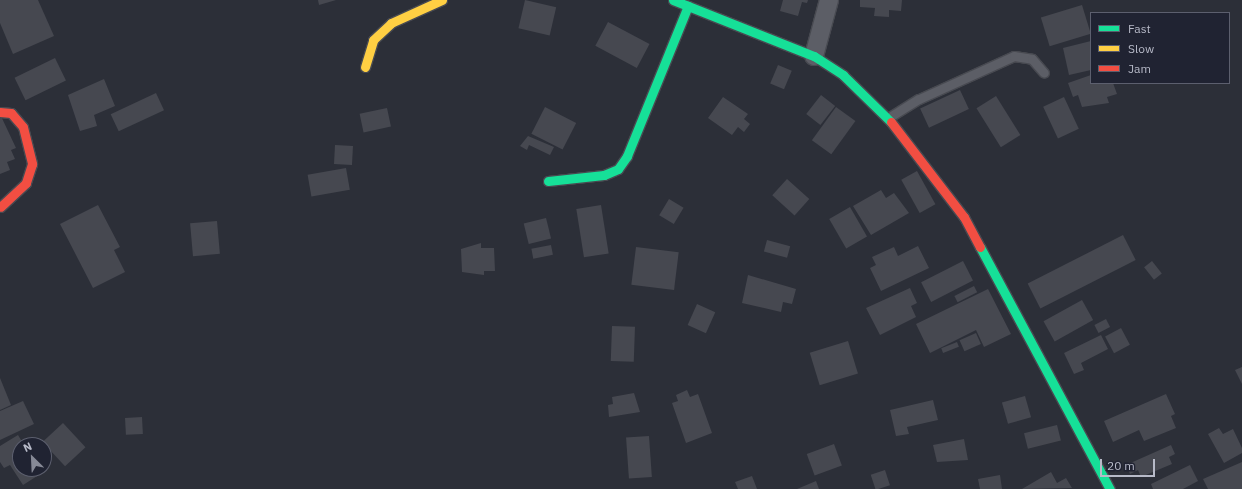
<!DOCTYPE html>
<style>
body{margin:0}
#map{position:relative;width:1242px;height:489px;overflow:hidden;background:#2c2f38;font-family:"IBM Plex Sans",sans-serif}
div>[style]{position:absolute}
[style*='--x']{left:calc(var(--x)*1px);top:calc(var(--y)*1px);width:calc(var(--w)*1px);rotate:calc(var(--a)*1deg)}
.building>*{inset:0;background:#464850;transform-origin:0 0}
.roads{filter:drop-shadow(1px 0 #484a51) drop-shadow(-1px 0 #484a51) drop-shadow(0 1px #484a51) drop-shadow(0 -1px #484a51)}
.lane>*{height:9px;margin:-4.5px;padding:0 4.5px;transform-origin:4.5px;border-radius:4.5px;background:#5c5e66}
.street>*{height:18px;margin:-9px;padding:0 9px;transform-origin:9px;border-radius:9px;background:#5c5e66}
.fast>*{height:9px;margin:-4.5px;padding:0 4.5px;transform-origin:4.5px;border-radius:4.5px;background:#16e098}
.slow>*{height:9px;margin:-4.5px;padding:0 4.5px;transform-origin:4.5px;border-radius:4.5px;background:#ffcf43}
.jam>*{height:9px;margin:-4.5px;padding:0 4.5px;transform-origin:4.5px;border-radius:4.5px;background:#f24e42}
span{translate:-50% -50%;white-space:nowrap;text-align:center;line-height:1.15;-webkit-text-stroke:3px #202332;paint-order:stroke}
.legend{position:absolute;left:1090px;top:12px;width:140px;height:72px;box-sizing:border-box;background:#202332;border:1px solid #5c5f6e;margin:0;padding:5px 7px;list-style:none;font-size:12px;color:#b7bac8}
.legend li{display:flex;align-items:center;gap:8px;height:20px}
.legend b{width:20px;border:1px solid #5c5f6e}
.north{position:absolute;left:12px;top:437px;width:40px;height:40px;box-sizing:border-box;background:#202332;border:1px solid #5c5f6e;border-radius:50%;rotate:336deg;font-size:11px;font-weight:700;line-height:16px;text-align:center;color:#b7bac8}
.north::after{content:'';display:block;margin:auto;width:14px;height:18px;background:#868996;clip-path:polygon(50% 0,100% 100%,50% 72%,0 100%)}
.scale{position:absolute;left:1100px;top:459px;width:55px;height:18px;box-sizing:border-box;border:2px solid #b7bac8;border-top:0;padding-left:5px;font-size:12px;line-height:14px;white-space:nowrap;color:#b7bac8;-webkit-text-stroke:3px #202332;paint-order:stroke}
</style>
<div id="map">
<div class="building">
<div style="clip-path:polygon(0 0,38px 0,54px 36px,13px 54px,0 23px)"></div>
<div style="clip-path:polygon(318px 0,336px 0,319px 5px)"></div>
<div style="left:525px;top:0;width:32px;height:29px;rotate:13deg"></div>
<div style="clip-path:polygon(783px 0,808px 0,807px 3px,802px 2px,798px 16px,780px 11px)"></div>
<div style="clip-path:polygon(860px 0,902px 0,901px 11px,889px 10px,889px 17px,874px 16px,875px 8px,860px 7px)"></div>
<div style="left:1082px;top:5px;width:30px;height:43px;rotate:73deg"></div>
<div style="left:608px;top:22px;width:47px;height:27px;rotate:28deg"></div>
<div style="clip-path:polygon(1091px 41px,1091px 70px,1069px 75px,1063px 48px)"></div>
<div style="left:55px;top:58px;width:25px;height:45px;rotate:64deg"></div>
<div style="left:778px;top:65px;width:15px;height:20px;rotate:23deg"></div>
<div style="clip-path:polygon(1091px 75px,1091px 83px,1113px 83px,1117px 94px,1107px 97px,1109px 103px,1082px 107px,1078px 95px,1073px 97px,1068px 83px)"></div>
<div style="clip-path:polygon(104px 79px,115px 106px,94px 115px,97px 126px,80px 131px,68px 95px)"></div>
<div style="left:960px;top:90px;width:21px;height:44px;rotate:65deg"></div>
<div style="left:156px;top:93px;width:19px;height:50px;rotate:65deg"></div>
<div style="left:821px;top:95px;width:18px;height:24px;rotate:38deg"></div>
<div style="left:996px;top:96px;width:46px;height:23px;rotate:58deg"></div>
<div style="clip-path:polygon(723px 97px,748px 114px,744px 119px,750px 124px,744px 132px,738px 127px,732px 135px,708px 118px)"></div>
<div style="left:1064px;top:97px;width:35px;height:23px;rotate:65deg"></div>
<div style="left:545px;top:107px;width:35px;height:30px;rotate:27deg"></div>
<div style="left:836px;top:107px;width:24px;height:41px;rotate:36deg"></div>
<div style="left:387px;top:108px;width:19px;height:28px;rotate:78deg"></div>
<div style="clip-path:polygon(0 114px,16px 148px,11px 150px,15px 159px,7px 162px,10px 170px,0 174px)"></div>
<div style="clip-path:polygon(528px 136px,554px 147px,550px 155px,529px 145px,527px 150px,520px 146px)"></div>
<div style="left:335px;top:145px;width:18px;height:19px;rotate:3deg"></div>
<div style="left:346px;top:168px;width:22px;height:39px;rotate:80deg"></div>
<div style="left:917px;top:171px;width:38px;height:18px;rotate:61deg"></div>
<div style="left:787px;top:179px;width:30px;height:22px;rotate:42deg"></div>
<div style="clip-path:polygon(881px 190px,886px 198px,894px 193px,909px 213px,871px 235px,853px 206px)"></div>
<div style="left:669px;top:199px;width:17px;height:19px;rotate:31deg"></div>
<div style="clip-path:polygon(98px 205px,120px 247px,114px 250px,125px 272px,93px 288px,60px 224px)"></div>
<div style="left:601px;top:205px;width:49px;height:25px;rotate:81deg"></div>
<div style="left:850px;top:207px;width:34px;height:24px;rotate:60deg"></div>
<div style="left:546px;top:218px;width:21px;height:23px;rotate:76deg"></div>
<div style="left:217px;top:221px;width:33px;height:27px;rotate:85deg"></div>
<div style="left:1123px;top:235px;width:28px;height:107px;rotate:63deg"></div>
<div style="left:767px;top:240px;width:24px;height:12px;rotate:15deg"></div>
<div style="clip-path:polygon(481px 243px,481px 248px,494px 248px,495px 271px,484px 271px,484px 275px,462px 272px,461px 249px)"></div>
<div style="left:551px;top:245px;width:10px;height:20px;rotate:79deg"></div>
<div style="clip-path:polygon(918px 246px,929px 268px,881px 291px,870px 268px,876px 265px,872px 257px,894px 247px,898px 256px)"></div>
<div style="left:636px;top:247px;width:43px;height:38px;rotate:7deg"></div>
<div style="left:963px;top:261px;width:22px;height:47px;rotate:63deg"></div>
<div style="left:1152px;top:261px;width:16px;height:10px;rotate:52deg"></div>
<div style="clip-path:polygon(748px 275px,796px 289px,792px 304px,783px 302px,781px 312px,742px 303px)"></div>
<div style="left:974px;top:286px;width:7px;height:22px;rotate:63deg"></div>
<div style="clip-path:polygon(910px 288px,917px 303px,911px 306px,916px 317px,880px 335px,866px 308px)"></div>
<div style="clip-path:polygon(988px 289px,1011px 334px,984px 347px,976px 330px,930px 353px,916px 324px)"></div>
<div style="left:1082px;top:300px;width:23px;height:44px;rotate:61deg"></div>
<div style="left:697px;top:304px;width:20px;height:23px;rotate:24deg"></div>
<div style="left:1106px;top:319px;width:9px;height:13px;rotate:63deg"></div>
<div style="left:612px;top:326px;width:23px;height:35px;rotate:2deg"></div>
<div style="left:1121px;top:328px;width:19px;height:18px;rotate:62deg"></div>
<div style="left:976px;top:333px;width:12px;height:18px;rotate:66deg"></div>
<div style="clip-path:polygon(1101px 335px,1108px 349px,1081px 363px,1084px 370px,1074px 374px,1064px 353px)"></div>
<div style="left:848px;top:341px;width:34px;height:40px;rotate:73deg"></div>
<div style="left:957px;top:342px;width:5px;height:17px;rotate:68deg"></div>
<div style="clip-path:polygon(1242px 367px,1242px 384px,1235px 370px)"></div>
<div style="clip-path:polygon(0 378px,11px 405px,0 410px)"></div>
<div style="clip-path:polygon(687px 390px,690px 397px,698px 394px,712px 433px,686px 443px,672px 403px,678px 401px,676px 395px)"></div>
<div style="clip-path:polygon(634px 393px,640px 412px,609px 417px,608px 405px,613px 404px,612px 397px)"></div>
<div style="clip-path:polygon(1166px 394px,1175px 414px,1171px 416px,1176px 428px,1144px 441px,1139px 430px,1113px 442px,1104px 421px)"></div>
<div style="left:1025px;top:396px;width:22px;height:24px;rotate:74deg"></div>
<div style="clip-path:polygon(933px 400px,938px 420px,907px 427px,909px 434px,896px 436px,890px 410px)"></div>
<div style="clip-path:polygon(23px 401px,34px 424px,0 440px,0 411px)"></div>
<div style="left:142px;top:417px;width:17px;height:17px;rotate:87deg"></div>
<div style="left:63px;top:423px;width:33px;height:28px;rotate:47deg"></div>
<div style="left:1057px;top:425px;width:16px;height:34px;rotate:76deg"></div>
<div style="clip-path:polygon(1219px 428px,1223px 434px,1233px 429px,1242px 448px,1242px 453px,1224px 463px,1208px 434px)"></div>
<div style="clip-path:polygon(18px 435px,24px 445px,20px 445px,20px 469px,39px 469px,42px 473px,23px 485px,10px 465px,4px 468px,0 462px,0 446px)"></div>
<div style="left:649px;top:436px;width:41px;height:23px;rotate:86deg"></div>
<div style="clip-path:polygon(964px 439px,968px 460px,937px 462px,933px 445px)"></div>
<div style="left:834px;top:444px;width:23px;height:29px;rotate:70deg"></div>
<div style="clip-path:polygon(1171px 445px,1175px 454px,1169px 457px,1172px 464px,1141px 477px,1138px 470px,1130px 474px,1126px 465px)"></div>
<div style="clip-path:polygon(1242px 462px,1242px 489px,1208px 489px,1203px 479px)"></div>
<div style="clip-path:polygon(1190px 465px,1198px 481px,1183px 489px,1153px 489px,1151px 484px)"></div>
<div style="left:885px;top:470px;width:16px;height:15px;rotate:72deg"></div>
<div style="clip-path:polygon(1051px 472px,1057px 483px,1066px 478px,1072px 488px,1022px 489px)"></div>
<div style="clip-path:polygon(1000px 475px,1002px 489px,980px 489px,978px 479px)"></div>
<div style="clip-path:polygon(752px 476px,757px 489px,738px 489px,735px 482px)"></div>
<div style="clip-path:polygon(816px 481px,819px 489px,797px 489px)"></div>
</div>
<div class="roads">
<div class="lane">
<div style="--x:888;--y:118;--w:36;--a:-32"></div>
<div style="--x:919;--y:99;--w:104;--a:-24.4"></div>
<div style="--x:1014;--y:56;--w:18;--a:9"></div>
<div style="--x:1032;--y:59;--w:18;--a:49"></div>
</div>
<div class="street">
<div style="--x:814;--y:56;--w:58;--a:-75"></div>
</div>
<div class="fast">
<div style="--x:673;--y:0;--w:152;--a:21.7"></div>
<div style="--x:814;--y:56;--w:35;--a:33"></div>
<div style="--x:843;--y:75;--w:67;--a:44.4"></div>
<div style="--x:548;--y:181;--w:56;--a:-6.1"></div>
<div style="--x:604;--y:175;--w:15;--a:-23"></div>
<div style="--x:618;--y:169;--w:16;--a:-55"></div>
<div style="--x:627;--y:156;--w:162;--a:-67.9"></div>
<div style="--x:980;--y:247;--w:275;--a:61.8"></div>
</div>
<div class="slow">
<div style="--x:365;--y:67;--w:28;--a:-73"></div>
<div style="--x:373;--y:40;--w:25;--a:-43"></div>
<div style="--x:391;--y:23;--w:56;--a:-24.3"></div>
</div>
<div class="jam">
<div style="--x:0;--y:112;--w:11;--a:5"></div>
<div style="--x:11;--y:113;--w:18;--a:49"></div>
<div style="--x:23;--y:127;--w:38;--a:76"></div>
<div style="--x:32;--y:164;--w:20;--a:108"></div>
<div style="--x:26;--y:183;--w:35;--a:137"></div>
<div style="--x:891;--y:122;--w:120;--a:52.5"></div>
<div style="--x:964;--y:217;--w:34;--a:62"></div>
</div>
</div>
<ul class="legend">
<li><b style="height:5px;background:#16e098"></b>Fast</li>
<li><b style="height:5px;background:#ffcf43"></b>Slow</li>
<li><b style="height:5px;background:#f24e42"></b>Jam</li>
</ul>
<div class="north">N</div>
<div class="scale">20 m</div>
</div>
